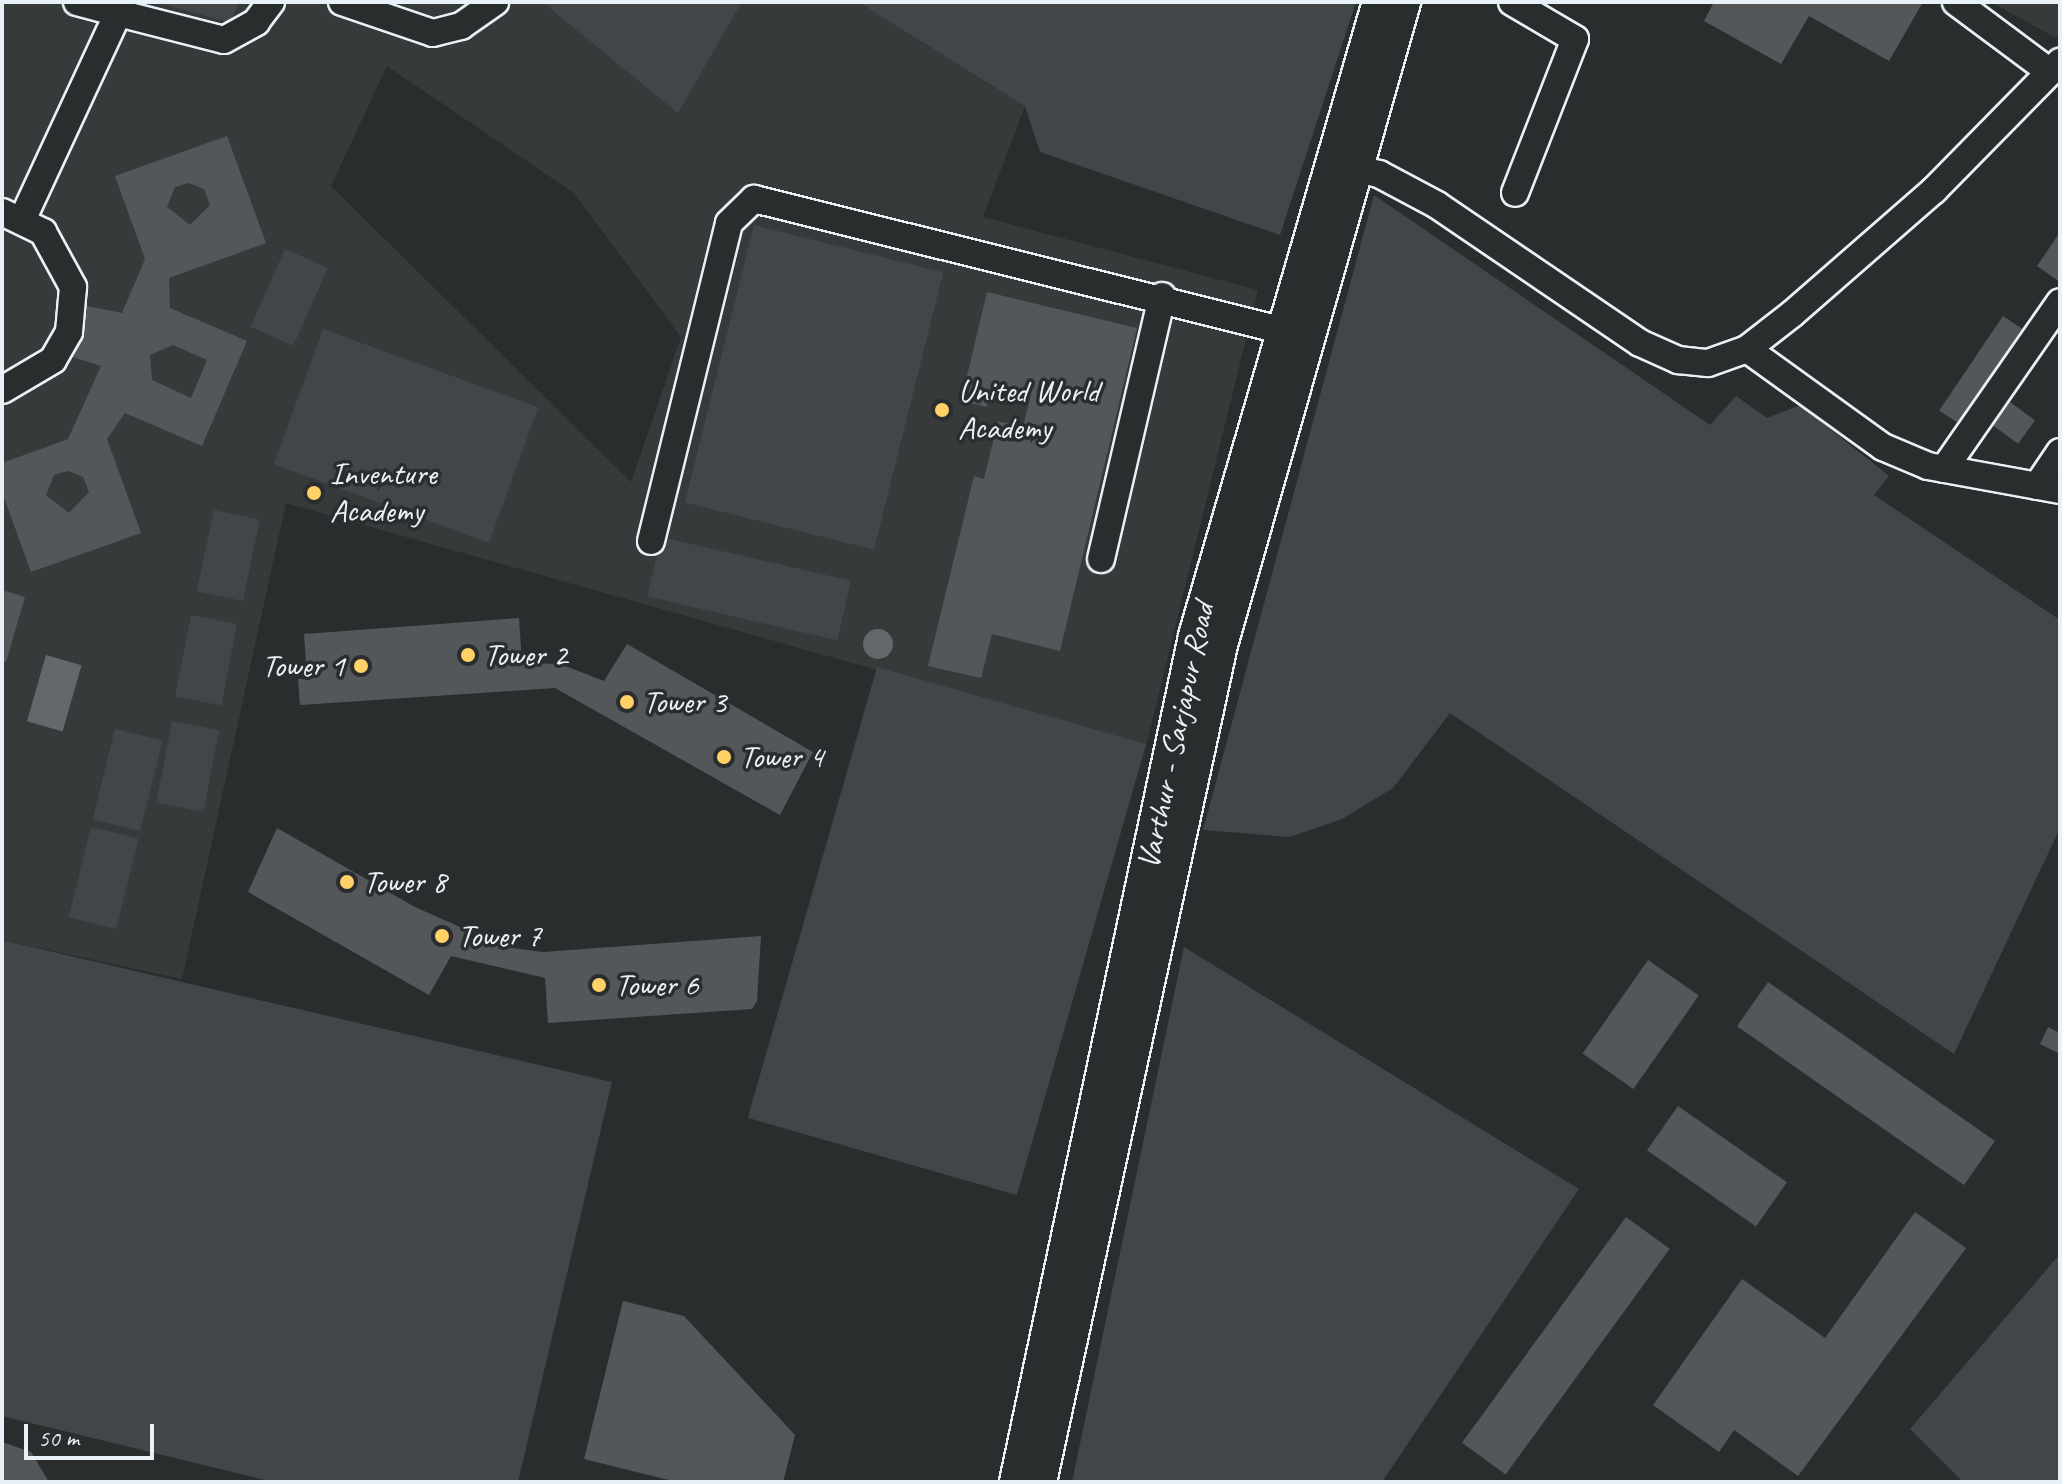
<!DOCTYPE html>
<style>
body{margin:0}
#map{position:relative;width:2062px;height:1484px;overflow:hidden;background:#2a2d2e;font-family:Caveat,sans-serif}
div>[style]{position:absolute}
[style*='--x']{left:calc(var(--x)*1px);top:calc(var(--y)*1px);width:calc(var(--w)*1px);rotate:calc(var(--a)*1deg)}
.built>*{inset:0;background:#363a3b}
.green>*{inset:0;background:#424648;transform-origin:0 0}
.water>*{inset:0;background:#63686b;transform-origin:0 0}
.round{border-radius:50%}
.building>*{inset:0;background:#535759;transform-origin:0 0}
.roads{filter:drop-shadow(2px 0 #e8f1f8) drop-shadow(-2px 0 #e8f1f8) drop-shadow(0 2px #e8f1f8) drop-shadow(0 -2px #e8f1f8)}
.minor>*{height:26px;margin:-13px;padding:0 13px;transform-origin:13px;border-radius:13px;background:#2a2d2e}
.major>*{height:32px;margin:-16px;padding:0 16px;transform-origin:16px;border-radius:16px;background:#2a2d2e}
.dots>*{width:22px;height:22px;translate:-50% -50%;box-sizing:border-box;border:4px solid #2a2d2e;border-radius:50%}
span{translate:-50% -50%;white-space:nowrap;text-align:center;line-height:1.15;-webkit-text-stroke:7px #2a2d2e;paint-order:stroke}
.poi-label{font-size:32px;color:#e8f1f8}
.left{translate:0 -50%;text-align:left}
.right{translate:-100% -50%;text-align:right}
.street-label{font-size:32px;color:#e8f1f8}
.frame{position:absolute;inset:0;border:4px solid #e8f1f8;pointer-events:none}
.scale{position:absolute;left:24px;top:1424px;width:130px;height:36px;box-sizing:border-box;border:4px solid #e8f1f8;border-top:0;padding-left:10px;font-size:24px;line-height:28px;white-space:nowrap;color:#e8f1f8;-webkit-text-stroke:6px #2a2d2e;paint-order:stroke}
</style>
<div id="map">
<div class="built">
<div style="clip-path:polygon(evenodd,2px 2px,154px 2px,230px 23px,239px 2px,542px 2px,678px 112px,742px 2px,858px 2px,1025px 106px,983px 217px,1258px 290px,1146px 746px,286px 503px,182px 979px,2px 940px,2px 2px,387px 66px,574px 193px,681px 337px,631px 482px,331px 186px,387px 66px)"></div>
<div style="clip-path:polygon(1991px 2px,2060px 2px,2060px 32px,2056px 38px)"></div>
</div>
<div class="green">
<div style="clip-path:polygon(154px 2px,239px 2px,230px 23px)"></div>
<div style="clip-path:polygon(542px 2px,742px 2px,678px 113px)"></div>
<div style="clip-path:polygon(858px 2px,1356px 2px,1280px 235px,1040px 152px,1025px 106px)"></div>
<div style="clip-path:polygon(1374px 195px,1710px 425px,1736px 396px,1767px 418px,1800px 405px,1889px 476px,1874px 495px,2060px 620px,2060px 828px,1954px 1054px,1450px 713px,1393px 788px,1342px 819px,1290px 837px,1203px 830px)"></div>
<div style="left:754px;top:225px;width:195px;height:286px;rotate:14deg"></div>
<div style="left:285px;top:249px;width:47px;height:85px;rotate:24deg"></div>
<div style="left:323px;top:329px;width:229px;height:144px;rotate:20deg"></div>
<div style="left:214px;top:510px;width:47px;height:83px;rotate:12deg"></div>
<div style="left:661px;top:537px;width:195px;height:61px;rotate:13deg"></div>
<div style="left:191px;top:615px;width:47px;height:83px;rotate:11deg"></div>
<div style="left:877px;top:667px;width:280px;height:469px;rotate:16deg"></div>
<div style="left:172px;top:721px;width:48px;height:83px;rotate:11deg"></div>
<div style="left:115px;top:729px;width:49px;height:93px;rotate:14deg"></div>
<div style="left:91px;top:827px;width:49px;height:93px;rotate:14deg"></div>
<div style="clip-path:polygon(2px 940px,612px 1082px,518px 1482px,274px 1482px,2px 1416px)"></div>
<div style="clip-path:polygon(1184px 947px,1579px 1189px,1382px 1482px,1072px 1482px)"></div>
<div style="clip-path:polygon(2060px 1254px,2060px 1482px,1963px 1482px,1910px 1429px)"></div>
</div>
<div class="water">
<div class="round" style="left:863px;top:629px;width:30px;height:30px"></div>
<div style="left:46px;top:655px;width:37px;height:69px;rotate:16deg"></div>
</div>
<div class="building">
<div style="clip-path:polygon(1714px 2px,1923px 2px,1889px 61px,1809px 16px,1781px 64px,1704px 21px)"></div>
<div style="clip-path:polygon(evenodd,227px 136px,266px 243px,169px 278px,170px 308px,247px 341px,202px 446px,125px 413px,107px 439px,141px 533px,31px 572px,2px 492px,2px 463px,68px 439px,101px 366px,73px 357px,87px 306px,122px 313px,145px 259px,115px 176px,227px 136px,189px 183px,204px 189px,210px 205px,190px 225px,167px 207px,175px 187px,189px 183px,227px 136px,173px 345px,207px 360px,191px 398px,152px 380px,150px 355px,173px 345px,227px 136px,68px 471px,83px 477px,89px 492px,69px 513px,46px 495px,54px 475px,68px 471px)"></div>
<div style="clip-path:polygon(2060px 232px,2060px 282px,2037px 266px)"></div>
<div style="clip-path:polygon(987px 292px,1137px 328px,1060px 651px,992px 634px,981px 678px,928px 666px,974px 476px,984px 479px,998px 421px,1023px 427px,1030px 398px,991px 388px,987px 407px,961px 401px)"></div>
<div style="left:2003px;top:316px;width:23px;height:114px;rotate:34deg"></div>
<div style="left:2010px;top:402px;width:31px;height:29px;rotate:36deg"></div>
<div style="clip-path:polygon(2px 590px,25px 597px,6px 662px,2px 661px)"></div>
<div style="clip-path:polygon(519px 618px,522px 663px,560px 664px,604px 681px,627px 644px,813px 752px,780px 815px,555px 688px,300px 705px,298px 679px,307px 678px,304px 634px)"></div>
<div style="clip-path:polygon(277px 828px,415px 907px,505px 947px,543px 952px,761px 936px,757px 1001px,752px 1009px,548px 1023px,545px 978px,451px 956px,429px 995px,248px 892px)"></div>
<div style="left:1648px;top:960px;width:62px;height:114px;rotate:35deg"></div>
<div style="left:1768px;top:982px;width:277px;height:54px;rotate:35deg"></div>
<div style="clip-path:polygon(2048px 1027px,2060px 1033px,2060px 1054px,2040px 1044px)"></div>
<div style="left:1678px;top:1106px;width:133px;height:54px;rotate:35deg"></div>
<div style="clip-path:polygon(1915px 1212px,1966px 1248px,1798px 1476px,1734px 1430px,1719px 1452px,1653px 1405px,1742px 1279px,1825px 1338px)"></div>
<div style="left:1626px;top:1217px;width:54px;height:279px;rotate:36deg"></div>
<div style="clip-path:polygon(623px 1301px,684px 1316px,795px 1435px,783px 1482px,677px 1482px,584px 1459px)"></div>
<div style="clip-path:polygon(2px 1442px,31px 1452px,49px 1482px,2px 1482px)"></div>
</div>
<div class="roads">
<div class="minor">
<div style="--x:77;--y:2;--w:42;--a:15"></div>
<div style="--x:342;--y:2;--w:96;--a:18.8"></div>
<div style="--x:433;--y:33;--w:29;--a:-14"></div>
<div style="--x:461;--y:26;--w:42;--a:-35.2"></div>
<div style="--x:1512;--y:2;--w:73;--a:30.4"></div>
<div style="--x:1575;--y:39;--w:165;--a:111.3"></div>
<div style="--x:1956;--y:2;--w:117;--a:36.7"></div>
<div style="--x:1338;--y:165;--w:42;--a:12.4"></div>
<div style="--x:1379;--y:174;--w:66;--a:28.1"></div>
<div style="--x:1437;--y:205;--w:245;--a:34.2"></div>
<div style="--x:1640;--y:343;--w:42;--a:24.1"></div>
<div style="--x:1678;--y:360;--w:30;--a:6"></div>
<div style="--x:1708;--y:363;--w:41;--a:-19.7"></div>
<div style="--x:1747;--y:349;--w:57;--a:-37.9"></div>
<div style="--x:1792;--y:314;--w:189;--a:-41.1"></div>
<div style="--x:1934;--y:190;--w:180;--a:-45.5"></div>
<div style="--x:2;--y:212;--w:46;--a:26"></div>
<div style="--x:43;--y:232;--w:63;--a:61.4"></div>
<div style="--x:73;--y:287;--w:45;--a:95.1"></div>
<div style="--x:69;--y:332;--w:32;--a:120"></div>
<div style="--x:53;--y:360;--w:59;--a:149.5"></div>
<div style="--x:23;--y:218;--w:226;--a:-65.1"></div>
<div style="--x:118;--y:13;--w:109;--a:14.3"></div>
<div style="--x:224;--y:40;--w:37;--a:-29"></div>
<div style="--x:256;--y:22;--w:25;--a:-53"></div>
<div style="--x:1747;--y:349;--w:168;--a:35.8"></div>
<div style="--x:1883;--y:447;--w:49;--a:22.9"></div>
<div style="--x:1928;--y:466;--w:134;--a:10.3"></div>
<div style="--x:1944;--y:469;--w:203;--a:-55.2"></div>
<div style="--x:2037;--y:486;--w:41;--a:-55.9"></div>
<div style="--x:651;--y:541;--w:327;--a:-76.2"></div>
<div style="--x:729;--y:223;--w:35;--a:-44"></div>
<div style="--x:754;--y:199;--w:543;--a:13.96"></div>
<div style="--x:1101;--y:559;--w:270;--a:-76.9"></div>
</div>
<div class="major">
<div style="--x:1016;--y:1482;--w:865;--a:-78.05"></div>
<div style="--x:1195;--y:636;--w:660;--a:-73.82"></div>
<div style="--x:1040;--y:1482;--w:856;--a:-77.8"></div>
<div style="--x:1221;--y:645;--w:669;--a:-74.11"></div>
</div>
</div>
<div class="dots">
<div style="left:942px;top:410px;background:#ffd166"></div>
<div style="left:314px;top:493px;background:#ffd166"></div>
<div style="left:468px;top:655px;background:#ffd166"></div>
<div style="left:361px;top:666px;background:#ffd166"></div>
<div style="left:627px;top:702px;background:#ffd166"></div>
<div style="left:724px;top:757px;background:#ffd166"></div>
<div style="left:347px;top:882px;background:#ffd166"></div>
<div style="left:442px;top:936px;background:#ffd166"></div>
<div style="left:599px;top:985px;background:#ffd166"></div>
</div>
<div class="poi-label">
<span class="left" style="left:958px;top:410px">United World<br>Academy</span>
<span class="left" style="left:330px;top:493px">Inventure<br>Academy</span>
<span class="left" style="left:484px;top:655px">Tower 2</span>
<span class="right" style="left:345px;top:666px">Tower 1</span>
<span class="left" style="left:643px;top:702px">Tower 3</span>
<span class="left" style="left:740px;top:757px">Tower 4</span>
<span class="left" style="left:363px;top:882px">Tower 8</span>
<span class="left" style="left:458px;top:936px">Tower 7</span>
<span class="left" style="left:615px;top:985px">Tower 6</span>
</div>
<div class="street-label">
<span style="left:1176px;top:736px;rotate:-78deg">Varthur - Sarjapur Road</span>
</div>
<div class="frame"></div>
<div class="scale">50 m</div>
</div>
